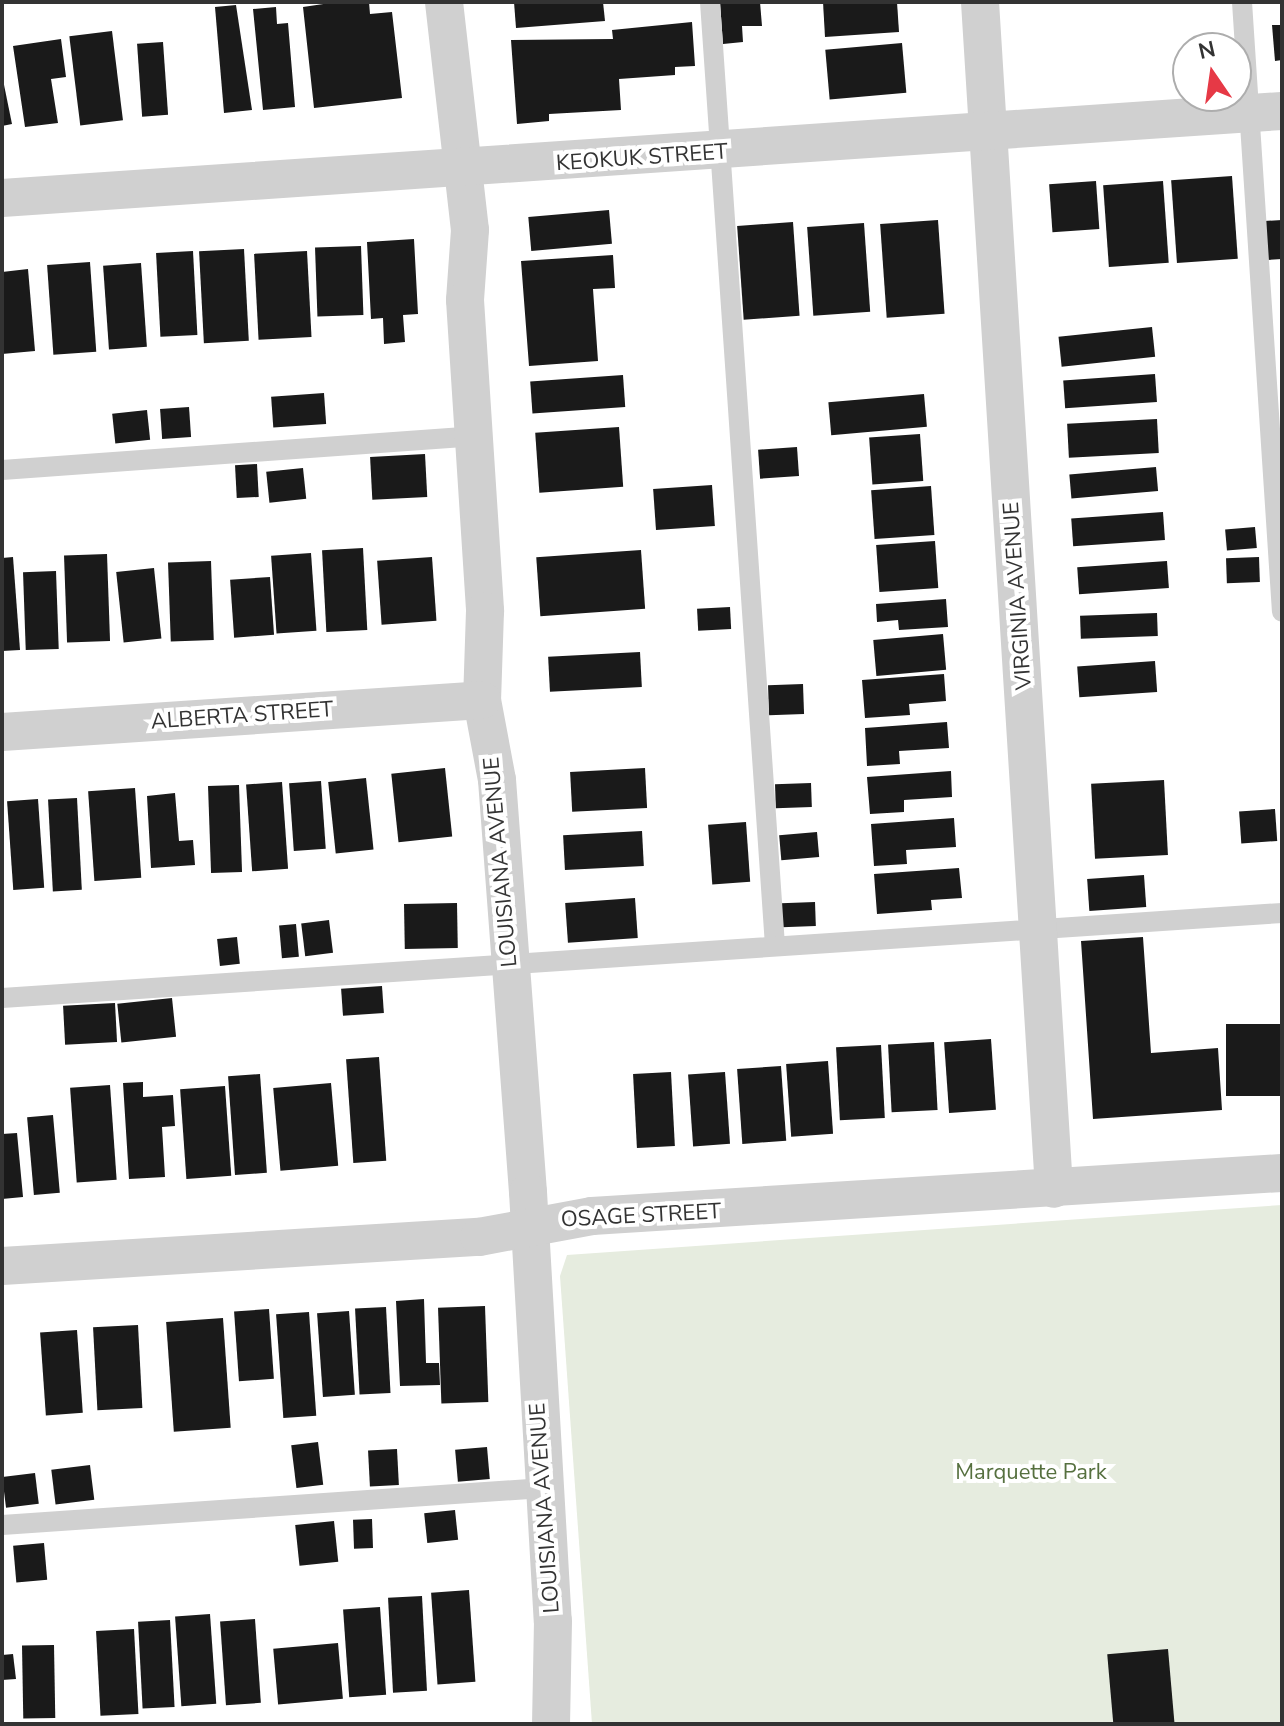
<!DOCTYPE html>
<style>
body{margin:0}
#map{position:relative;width:1284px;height:1726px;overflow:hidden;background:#fff;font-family:"Nunito Sans",sans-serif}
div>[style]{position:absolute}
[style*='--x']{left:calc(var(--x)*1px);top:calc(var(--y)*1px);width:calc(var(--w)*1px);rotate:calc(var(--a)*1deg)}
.green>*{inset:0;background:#e6ecdf}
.building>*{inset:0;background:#1a1a1a;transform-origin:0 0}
.lane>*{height:20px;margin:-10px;padding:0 10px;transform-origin:10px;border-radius:10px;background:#d0d0d0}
.street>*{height:38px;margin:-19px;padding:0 19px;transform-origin:19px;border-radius:19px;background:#d0d0d0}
span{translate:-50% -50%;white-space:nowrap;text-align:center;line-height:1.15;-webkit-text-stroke:8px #fff;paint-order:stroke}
.street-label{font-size:22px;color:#333}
.park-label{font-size:22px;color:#56703f}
.frame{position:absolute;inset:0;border:4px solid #333;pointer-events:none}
.north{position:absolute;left:1172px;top:32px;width:80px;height:80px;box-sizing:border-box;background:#fff;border:2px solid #adadad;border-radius:50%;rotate:347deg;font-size:22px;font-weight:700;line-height:32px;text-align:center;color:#333}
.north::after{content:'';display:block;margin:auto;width:28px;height:36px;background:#e63946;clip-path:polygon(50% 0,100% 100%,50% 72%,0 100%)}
</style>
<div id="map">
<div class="green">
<div style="clip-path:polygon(1282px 1205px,1282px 1724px,592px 1724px,560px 1276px,567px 1255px)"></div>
</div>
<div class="building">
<div style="clip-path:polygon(337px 2px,369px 2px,370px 14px,392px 12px,402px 98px,314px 108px,303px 7px)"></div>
<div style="clip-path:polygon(514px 2px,603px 2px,605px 21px,516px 28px)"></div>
<div style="clip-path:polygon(720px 2px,760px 2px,762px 26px,742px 26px,743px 42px,723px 44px)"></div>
<div style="clip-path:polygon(823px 2px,897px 2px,899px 32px,825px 37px)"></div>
<div style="clip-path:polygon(236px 5px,252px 110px,224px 113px,215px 7px)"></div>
<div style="clip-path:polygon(276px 7px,277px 24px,288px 23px,295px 107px,263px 110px,253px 9px)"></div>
<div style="clip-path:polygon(692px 22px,695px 66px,675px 67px,675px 75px,619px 79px,621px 110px,549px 114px,549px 121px,517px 124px,511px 40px,613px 39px,612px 30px)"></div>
<div style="clip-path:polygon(1272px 25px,1282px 25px,1282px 60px,1275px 61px)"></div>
<div style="left:112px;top:31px;width:90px;height:43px;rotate:83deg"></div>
<div style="clip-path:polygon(61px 39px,66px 77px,51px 79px,58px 123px,25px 127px,13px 46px)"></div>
<div style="left:163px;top:42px;width:73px;height:26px;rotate:86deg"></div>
<div style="left:902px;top:43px;width:50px;height:77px;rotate:85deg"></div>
<div style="clip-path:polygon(2px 75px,12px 124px,2px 126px)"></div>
<div style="left:1232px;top:176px;width:83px;height:61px;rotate:86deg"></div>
<div style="left:1096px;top:181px;width:48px;height:47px;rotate:86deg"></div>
<div style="left:1163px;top:181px;width:82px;height:60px;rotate:86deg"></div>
<div style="left:609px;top:210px;width:34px;height:81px;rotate:85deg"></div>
<div style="left:938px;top:220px;width:94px;height:58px;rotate:86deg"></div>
<div style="clip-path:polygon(1282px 220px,1282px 259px,1267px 260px,1264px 221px)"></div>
<div style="left:793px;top:222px;width:94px;height:56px;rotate:86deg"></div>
<div style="left:864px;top:223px;width:89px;height:57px;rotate:86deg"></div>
<div style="clip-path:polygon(414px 239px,418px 314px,403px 315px,405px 342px,384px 344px,383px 318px,371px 319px,367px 242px)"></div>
<div style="left:361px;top:246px;width:69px;height:46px;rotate:88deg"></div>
<div style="left:244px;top:249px;width:92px;height:45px;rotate:87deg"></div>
<div style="left:193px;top:251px;width:84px;height:37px;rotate:87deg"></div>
<div style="left:307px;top:251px;width:86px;height:53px;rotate:87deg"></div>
<div style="clip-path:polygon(613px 255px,615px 288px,593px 289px,598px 361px,529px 366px,521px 261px)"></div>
<div style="left:90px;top:262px;width:90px;height:43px;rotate:86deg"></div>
<div style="left:141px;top:263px;width:84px;height:38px;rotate:86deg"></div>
<div style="clip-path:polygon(28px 269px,35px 351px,2px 354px,2px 272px)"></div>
<div style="left:1152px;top:327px;width:30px;height:94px;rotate:84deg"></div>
<div style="left:1155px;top:374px;width:28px;height:92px;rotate:86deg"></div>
<div style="left:623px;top:375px;width:32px;height:93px;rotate:86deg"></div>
<div style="left:324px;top:393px;width:31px;height:53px;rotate:86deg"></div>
<div style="left:924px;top:394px;width:33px;height:96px;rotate:85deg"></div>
<div style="left:189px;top:407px;width:30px;height:29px;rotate:86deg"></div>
<div style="left:147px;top:410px;width:30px;height:35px;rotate:84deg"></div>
<div style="left:1157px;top:419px;width:34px;height:90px;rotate:87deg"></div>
<div style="left:619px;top:427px;width:60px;height:84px;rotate:86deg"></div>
<div style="left:920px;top:434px;width:47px;height:51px;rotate:86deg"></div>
<div style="left:797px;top:447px;width:29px;height:39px;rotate:86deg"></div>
<div style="left:425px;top:454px;width:43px;height:55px;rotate:87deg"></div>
<div style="left:257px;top:464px;width:33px;height:22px;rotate:87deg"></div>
<div style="left:1156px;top:467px;width:24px;height:87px;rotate:85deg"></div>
<div style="left:303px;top:468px;width:31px;height:37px;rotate:84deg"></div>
<div style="left:712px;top:485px;width:41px;height:59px;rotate:86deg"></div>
<div style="left:931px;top:486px;width:49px;height:60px;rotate:86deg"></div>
<div style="left:1163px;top:512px;width:28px;height:92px;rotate:86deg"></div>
<div style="left:1255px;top:527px;width:21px;height:30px;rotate:85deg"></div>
<div style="left:935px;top:541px;width:47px;height:59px;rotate:86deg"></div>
<div style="left:363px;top:548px;width:82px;height:41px;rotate:87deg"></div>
<div style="left:641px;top:550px;width:59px;height:105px;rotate:86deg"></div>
<div style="left:311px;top:553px;width:78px;height:40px;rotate:86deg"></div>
<div style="left:107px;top:554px;width:87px;height:43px;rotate:88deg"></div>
<div style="clip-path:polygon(13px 557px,20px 650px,2px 651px,2px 558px)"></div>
<div style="left:432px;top:557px;width:64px;height:55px;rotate:86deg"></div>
<div style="left:1259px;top:557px;width:25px;height:33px;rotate:88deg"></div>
<div style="left:211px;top:561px;width:79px;height:43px;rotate:88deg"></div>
<div style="left:1167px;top:561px;width:27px;height:90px;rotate:86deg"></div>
<div style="left:154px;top:568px;width:71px;height:38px;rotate:84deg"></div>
<div style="left:56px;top:571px;width:78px;height:33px;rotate:88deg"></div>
<div style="left:270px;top:577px;width:58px;height:40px;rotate:86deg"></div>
<div style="clip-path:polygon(946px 599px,948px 627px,899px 630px,898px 620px,877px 622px,876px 604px)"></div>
<div style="left:730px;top:607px;width:22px;height:33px;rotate:87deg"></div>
<div style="left:1157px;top:613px;width:23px;height:77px;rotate:88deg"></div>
<div style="left:943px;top:634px;width:36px;height:70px;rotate:85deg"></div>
<div style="left:640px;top:652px;width:35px;height:92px;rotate:87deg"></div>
<div style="left:1155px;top:661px;width:31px;height:78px;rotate:86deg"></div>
<div style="clip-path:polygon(944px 674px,946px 701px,909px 704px,910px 715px,865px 718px,862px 680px)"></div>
<div style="left:803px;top:684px;width:30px;height:35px;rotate:88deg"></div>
<div style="clip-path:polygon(947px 722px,949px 748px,899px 751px,900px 764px,867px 766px,865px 728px)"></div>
<div style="left:445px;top:768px;width:69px;height:54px;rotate:84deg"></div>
<div style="left:645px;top:768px;width:40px;height:75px;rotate:87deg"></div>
<div style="clip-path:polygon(951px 771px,952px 797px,904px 800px,904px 812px,870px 814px,867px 777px)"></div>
<div style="left:366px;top:778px;width:72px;height:38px;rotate:84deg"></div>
<div style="left:1164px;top:780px;width:75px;height:73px;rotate:87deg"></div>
<div style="left:321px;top:781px;width:68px;height:32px;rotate:86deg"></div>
<div style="left:282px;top:782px;width:87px;height:36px;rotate:86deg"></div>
<div style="left:811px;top:783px;width:24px;height:36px;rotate:88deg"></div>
<div style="left:239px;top:785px;width:87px;height:31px;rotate:88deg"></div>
<div style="left:135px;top:788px;width:90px;height:47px;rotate:86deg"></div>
<div style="clip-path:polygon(175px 793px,179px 841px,193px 840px,195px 865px,151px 868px,147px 796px)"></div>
<div style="left:77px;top:798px;width:92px;height:29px;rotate:87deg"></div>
<div style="left:38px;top:799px;width:89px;height:31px;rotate:86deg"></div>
<div style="left:1275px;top:809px;width:32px;height:36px;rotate:86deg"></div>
<div style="clip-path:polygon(954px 818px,956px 847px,906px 850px,907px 864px,874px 866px,871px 824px)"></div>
<div style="left:746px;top:822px;width:60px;height:38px;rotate:86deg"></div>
<div style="left:642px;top:831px;width:35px;height:79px;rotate:87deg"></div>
<div style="left:817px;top:832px;width:25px;height:38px;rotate:85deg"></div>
<div style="clip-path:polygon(959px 868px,962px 898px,931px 900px,932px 910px,877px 914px,874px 874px)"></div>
<div style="left:1144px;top:875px;width:32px;height:57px;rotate:86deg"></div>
<div style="left:635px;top:898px;width:40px;height:70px;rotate:86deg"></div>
<div style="left:815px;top:902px;width:24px;height:34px;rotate:88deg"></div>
<div style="left:457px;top:903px;width:45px;height:53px;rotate:89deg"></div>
<div style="left:329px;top:920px;width:33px;height:28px;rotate:83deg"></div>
<div style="left:296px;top:924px;width:33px;height:17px;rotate:85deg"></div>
<div style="left:237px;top:937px;width:27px;height:20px;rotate:84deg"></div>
<div style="clip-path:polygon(1143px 937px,1151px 1053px,1218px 1048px,1222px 1110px,1093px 1119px,1081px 941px)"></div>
<div style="left:382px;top:986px;width:27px;height:41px;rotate:86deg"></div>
<div style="left:172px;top:998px;width:39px;height:55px;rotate:84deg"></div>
<div style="left:115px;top:1003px;width:39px;height:52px;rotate:87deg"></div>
<div style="left:1282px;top:1024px;width:72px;height:56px;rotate:90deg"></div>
<div style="left:991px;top:1039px;width:71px;height:47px;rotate:86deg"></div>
<div style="left:934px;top:1042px;width:68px;height:46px;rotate:87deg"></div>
<div style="left:881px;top:1045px;width:73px;height:45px;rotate:87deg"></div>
<div style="left:379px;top:1057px;width:104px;height:33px;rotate:86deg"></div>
<div style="left:828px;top:1061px;width:73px;height:42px;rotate:86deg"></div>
<div style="left:781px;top:1066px;width:75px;height:44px;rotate:86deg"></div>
<div style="left:671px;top:1072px;width:74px;height:38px;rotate:87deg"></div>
<div style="left:725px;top:1072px;width:72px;height:37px;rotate:86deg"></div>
<div style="left:260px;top:1074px;width:99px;height:32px;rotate:86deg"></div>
<div style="clip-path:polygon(143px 1082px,143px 1097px,173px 1095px,175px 1126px,162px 1127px,165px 1177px,129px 1179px,123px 1083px)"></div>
<div style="left:331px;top:1083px;width:83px;height:58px;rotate:85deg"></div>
<div style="left:110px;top:1085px;width:95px;height:40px;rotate:86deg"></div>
<div style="left:225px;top:1086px;width:90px;height:45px;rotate:86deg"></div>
<div style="left:53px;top:1115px;width:78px;height:26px;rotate:85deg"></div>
<div style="clip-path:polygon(17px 1133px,23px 1197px,2px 1199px,2px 1134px)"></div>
<div style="clip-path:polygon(424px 1299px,426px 1363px,439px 1363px,440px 1385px,400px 1386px,396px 1301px)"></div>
<div style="left:485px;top:1306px;width:96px;height:47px;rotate:88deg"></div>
<div style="left:386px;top:1307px;width:86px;height:31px;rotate:87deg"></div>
<div style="left:269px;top:1309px;width:70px;height:35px;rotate:86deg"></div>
<div style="left:349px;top:1311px;width:84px;height:32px;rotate:86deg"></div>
<div style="left:309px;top:1312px;width:104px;height:33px;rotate:86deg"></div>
<div style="left:223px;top:1318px;width:110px;height:57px;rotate:86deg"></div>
<div style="left:138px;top:1325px;width:83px;height:45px;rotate:87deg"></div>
<div style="left:77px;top:1330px;width:83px;height:37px;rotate:86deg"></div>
<div style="left:318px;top:1442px;width:43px;height:27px;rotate:83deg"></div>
<div style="left:487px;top:1447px;width:32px;height:32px;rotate:85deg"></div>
<div style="left:397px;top:1449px;width:36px;height:29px;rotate:87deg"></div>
<div style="left:90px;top:1465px;width:35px;height:39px;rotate:83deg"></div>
<div style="left:35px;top:1473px;width:31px;height:33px;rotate:83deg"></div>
<div style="left:455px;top:1510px;width:30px;height:31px;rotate:84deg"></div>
<div style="left:372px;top:1519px;width:29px;height:19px;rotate:88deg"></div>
<div style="left:334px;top:1521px;width:41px;height:39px;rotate:84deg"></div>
<div style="left:44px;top:1543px;width:37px;height:31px;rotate:85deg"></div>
<div style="left:469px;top:1590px;width:92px;height:38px;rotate:86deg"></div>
<div style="left:422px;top:1596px;width:95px;height:34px;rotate:87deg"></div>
<div style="left:380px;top:1607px;width:88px;height:37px;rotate:86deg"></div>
<div style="left:210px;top:1614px;width:90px;height:35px;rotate:86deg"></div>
<div style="left:255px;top:1619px;width:84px;height:35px;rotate:86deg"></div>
<div style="left:170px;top:1620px;width:87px;height:32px;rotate:87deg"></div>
<div style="left:134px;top:1629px;width:85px;height:38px;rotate:87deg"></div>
<div style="left:338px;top:1643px;width:56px;height:65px;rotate:85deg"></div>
<div style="left:54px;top:1645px;width:73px;height:32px;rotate:89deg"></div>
<div style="left:1168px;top:1649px;width:75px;height:61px;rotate:85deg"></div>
<div style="clip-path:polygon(13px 1654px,16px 1679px,2px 1680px,2px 1655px)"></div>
</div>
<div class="lane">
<div style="--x:710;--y:2;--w:946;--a:86.06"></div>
<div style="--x:1242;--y:2;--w:611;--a:86.25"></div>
<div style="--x:2;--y:470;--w:473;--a:-4.1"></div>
<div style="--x:2;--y:998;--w:1283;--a:-3.8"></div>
<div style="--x:2;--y:1525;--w:543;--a:-3.91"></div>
</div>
<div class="street">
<div style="--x:444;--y:2;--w:229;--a:83.5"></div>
<div style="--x:470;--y:230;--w:70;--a:94.1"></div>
<div style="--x:465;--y:300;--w:312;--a:86.3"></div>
<div style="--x:485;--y:611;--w:89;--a:91.9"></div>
<div style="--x:482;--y:700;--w:81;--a:79.4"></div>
<div style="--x:497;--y:780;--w:413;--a:85.7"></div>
<div style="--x:528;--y:1192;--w:430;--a:86.7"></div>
<div style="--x:553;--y:1621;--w:103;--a:91.1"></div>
<div style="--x:980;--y:2;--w:1189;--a:86.43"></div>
<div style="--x:2;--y:198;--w:1283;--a:-3.89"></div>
<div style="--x:2;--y:732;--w:481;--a:-3.8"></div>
<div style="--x:2;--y:1266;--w:478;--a:-3.5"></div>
<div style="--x:479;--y:1237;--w:115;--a:-10.5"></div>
<div style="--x:592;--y:1216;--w:691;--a:-3.57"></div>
</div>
<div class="street-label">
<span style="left:642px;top:158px;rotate:-4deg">KEOKUK STREET</span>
<span style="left:1018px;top:596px;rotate:-94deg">VIRGINIA AVENUE</span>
<span style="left:242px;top:716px;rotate:-4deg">ALBERTA STREET</span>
<span style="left:501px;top:862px;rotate:-95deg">LOUISIANA AVENUE</span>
<span style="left:641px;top:1216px;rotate:-3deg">OSAGE STREET</span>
<span style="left:545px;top:1508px;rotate:-94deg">LOUISIANA AVENUE</span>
</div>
<div class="park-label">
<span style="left:1031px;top:1473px">Marquette Park</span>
</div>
<div class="frame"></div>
<div class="north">N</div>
</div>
